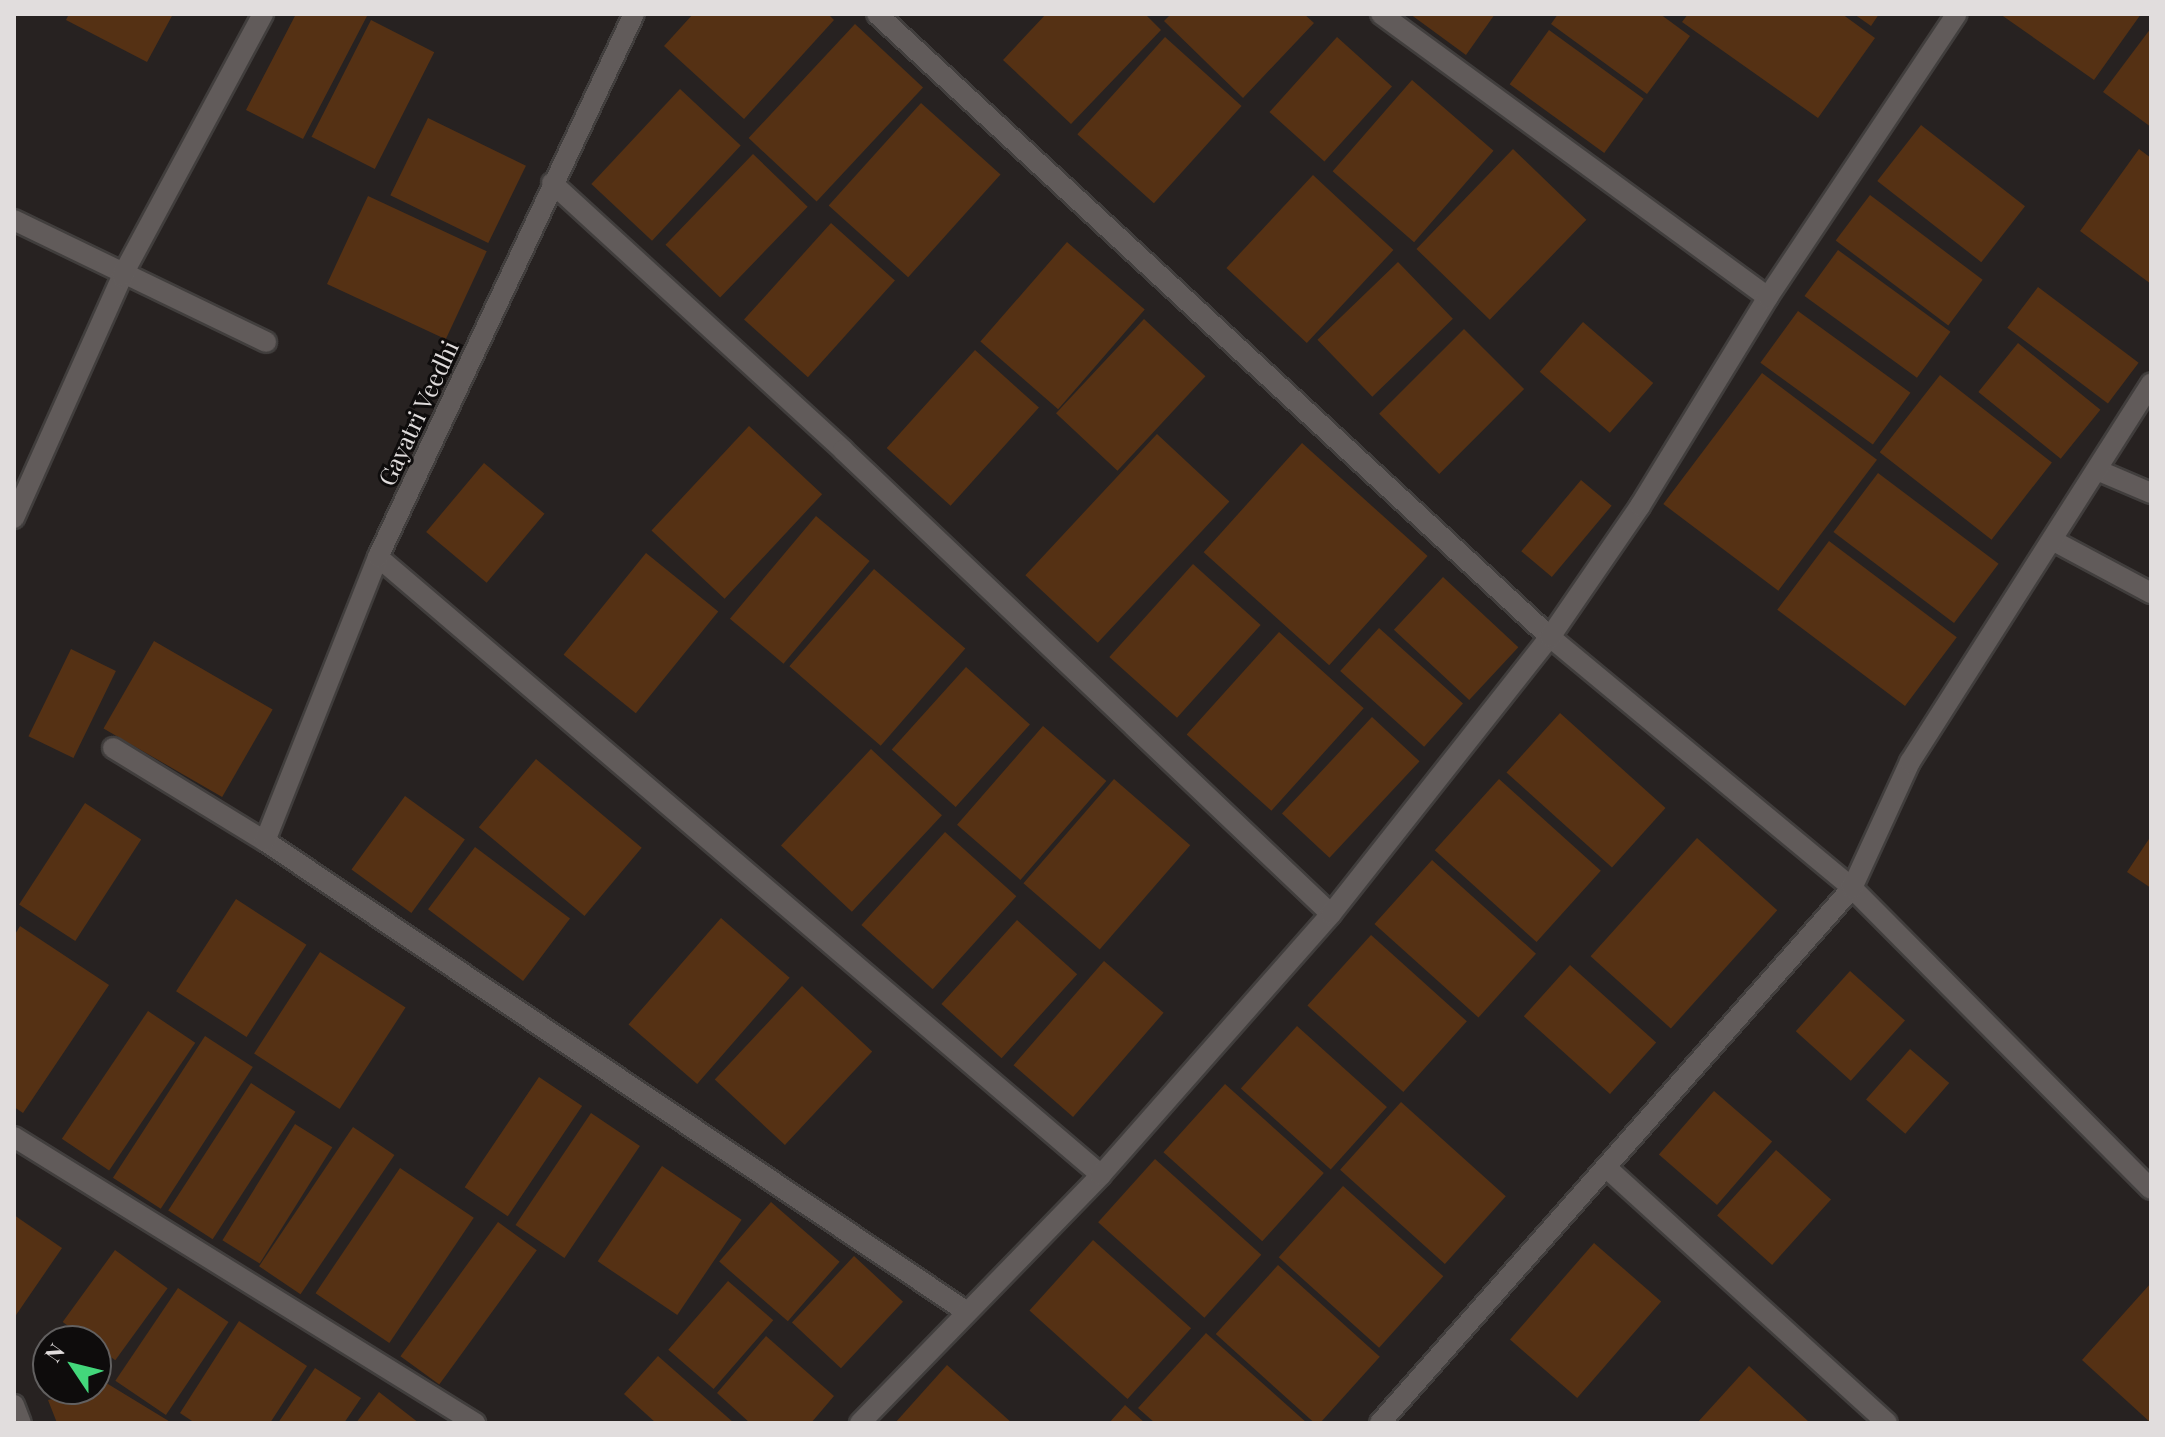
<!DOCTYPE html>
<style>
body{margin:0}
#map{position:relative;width:2165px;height:1437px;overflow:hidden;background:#272221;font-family:"Playfair Display",serif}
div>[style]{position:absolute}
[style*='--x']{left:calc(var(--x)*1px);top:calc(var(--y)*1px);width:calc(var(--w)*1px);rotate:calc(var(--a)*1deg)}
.building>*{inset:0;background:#553114;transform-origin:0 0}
.roads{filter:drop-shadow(2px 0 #413e3d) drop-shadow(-2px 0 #413e3d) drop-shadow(0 2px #413e3d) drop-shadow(0 -2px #413e3d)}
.minor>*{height:20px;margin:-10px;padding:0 10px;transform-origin:10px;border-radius:10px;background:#615b5a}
span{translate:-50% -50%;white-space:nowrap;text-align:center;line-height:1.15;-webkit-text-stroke:6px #0e0c0c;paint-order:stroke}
.street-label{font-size:24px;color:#e1dddd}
.frame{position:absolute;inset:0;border:16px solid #e1dddd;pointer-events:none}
.north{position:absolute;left:32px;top:1325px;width:80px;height:80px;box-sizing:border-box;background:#0e0c0c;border:2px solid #626060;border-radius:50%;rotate:305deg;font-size:22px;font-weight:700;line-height:32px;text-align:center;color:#e1dddd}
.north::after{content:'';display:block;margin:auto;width:28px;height:36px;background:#43d77b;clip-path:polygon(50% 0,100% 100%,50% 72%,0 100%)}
</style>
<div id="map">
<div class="building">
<div style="clip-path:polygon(69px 14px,173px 14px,147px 62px,66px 20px)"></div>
<div style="clip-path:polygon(296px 14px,367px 16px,303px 139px,246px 110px)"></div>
<div style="clip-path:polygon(693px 14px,828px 14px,834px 20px,744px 119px,664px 46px)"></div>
<div style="clip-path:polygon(1046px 14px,1145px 14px,1161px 30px,1071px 124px,1003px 60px)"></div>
<div style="clip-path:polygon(1171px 14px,1304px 14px,1314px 23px,1243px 98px,1164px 21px)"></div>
<div style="clip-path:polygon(1410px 14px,1495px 14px,1466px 55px)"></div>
<div style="clip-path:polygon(1558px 14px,1660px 14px,1690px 36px,1647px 94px,1551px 24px)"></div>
<div style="clip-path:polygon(1688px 14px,1842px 14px,1875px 38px,1818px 118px,1682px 22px)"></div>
<div style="clip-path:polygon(1854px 14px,1879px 14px,1871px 26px)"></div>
<div style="clip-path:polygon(2000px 14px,2141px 14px,2094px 80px)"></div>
<div style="left:371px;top:20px;width:71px;height:131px;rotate:27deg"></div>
<div style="left:855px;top:24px;width:93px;height:156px;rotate:43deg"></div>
<div style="clip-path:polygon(2151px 28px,2151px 127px,2103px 92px)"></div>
<div style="left:1549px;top:30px;width:117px;height:67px;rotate:36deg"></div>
<div style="left:1165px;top:37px;width:103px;height:131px;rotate:42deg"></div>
<div style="left:1337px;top:37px;width:74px;height:101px;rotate:42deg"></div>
<div style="left:1412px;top:80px;width:108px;height:121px;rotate:41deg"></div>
<div style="left:680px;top:89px;width:83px;height:130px;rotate:43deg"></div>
<div style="left:921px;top:103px;width:107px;height:138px;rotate:42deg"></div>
<div style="left:428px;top:118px;width:109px;height:86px;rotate:26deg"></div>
<div style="left:1921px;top:125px;width:132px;height:71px;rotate:38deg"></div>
<div style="left:1513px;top:149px;width:102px;height:139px;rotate:44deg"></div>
<div style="clip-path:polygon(2139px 149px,2151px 158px,2151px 284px,2080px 231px)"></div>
<div style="left:753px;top:154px;width:76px;height:126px;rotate:44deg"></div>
<div style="left:1313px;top:175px;width:110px;height:127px;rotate:43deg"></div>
<div style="left:1870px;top:195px;width:141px;height:57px;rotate:37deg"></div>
<div style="left:368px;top:196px;width:131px;height:97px;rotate:25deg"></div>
<div style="left:831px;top:223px;width:86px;height:130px;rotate:42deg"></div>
<div style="left:1067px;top:242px;width:103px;height:132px;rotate:41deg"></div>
<div style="left:1838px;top:250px;width:139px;height:57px;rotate:36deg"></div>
<div style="left:1398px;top:262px;width:79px;height:112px;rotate:46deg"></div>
<div style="left:2038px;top:287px;width:126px;height:51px;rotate:37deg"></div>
<div style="left:1798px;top:311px;width:139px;height:64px;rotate:36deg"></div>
<div style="left:1144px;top:319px;width:84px;height:129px;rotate:43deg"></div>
<div style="left:1583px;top:322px;width:93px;height:66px;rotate:41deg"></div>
<div style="left:1464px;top:329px;width:85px;height:120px;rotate:45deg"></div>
<div style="left:2018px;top:343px;width:106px;height:63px;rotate:39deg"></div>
<div style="left:975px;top:350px;width:86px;height:132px;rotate:42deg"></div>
<div style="left:1762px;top:373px;width:144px;height:164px;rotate:37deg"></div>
<div style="left:1940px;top:375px;width:142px;height:98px;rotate:38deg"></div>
<div style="left:749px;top:426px;width:100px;height:143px;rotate:43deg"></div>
<div style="left:1157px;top:434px;width:99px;height:193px;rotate:43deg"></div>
<div style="left:1302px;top:443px;width:169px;height:147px;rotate:42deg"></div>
<div style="left:484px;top:463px;width:79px;height:90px;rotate:40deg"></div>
<div style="left:1878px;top:473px;width:151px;height:74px;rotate:37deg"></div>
<div style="left:1581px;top:480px;width:40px;height:93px;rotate:40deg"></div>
<div style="left:816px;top:516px;width:70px;height:134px;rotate:40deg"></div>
<div style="left:1829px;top:541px;width:160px;height:86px;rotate:37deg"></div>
<div style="left:646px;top:553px;width:93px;height:131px;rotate:39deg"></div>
<div style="left:1193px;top:564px;width:91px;height:125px;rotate:42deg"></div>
<div style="left:874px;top:569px;width:121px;height:129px;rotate:41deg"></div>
<div style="left:1443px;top:577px;width:103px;height:72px;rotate:43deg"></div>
<div style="left:1379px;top:628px;width:113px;height:58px;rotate:42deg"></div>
<div style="left:1279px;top:632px;width:114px;height:138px;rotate:42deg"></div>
<div style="left:154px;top:641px;width:137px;height:101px;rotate:30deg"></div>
<div style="left:71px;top:649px;width:50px;height:97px;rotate:26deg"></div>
<div style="left:966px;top:667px;width:86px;height:111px;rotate:42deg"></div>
<div style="left:1560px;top:713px;width:142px;height:80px;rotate:42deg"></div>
<div style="left:1372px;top:717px;width:65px;height:132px;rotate:43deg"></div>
<div style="left:1043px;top:726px;width:84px;height:131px;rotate:41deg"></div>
<div style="left:871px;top:749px;width:97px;height:132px;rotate:43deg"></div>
<div style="left:536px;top:759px;width:138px;height:89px;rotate:40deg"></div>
<div style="left:1114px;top:779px;width:101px;height:138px;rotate:41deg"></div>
<div style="left:1499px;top:779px;width:137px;height:96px;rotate:42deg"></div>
<div style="left:405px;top:796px;width:74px;height:91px;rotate:36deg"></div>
<div style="left:85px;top:803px;width:67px;height:121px;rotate:33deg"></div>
<div style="left:945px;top:832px;width:96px;height:125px;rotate:42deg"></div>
<div style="clip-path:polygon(2151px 836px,2151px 888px,2127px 872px)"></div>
<div style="left:1697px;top:838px;width:108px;height:159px;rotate:42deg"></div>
<div style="left:475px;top:847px;width:119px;height:78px;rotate:37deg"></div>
<div style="left:1432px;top:860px;width:140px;height:86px;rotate:42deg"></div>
<div style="left:236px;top:899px;width:84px;height:110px;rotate:33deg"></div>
<div style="left:721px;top:918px;width:91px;height:141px;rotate:41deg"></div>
<div style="left:1017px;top:920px;width:81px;height:113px;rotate:42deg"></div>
<div style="clip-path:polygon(20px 926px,109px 985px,23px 1113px,14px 1107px,14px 936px)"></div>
<div style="left:1371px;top:935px;width:129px;height:95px;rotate:42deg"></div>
<div style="left:320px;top:952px;width:102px;height:121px;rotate:33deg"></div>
<div style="left:1104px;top:961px;width:79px;height:138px;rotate:41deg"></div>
<div style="left:1570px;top:965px;width:116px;height:69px;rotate:42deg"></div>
<div style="left:1850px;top:971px;width:74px;height:81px;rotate:42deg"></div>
<div style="left:802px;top:986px;width:96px;height:128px;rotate:43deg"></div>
<div style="left:148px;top:1011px;width:57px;height:154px;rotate:34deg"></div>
<div style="left:1297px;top:1026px;width:121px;height:84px;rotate:42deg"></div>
<div style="left:205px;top:1036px;width:57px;height:169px;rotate:33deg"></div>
<div style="left:1910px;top:1049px;width:52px;height:67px;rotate:41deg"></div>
<div style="left:539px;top:1077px;width:52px;height:133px;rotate:34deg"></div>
<div style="left:251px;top:1083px;width:53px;height:152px;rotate:33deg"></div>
<div style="left:1225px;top:1084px;width:133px;height:92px;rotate:42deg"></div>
<div style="left:1714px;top:1091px;width:77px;height:84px;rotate:41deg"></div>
<div style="left:1401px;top:1102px;width:141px;height:91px;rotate:42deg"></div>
<div style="left:591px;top:1113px;width:59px;height:135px;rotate:34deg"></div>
<div style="left:295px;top:1124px;width:44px;height:137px;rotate:32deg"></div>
<div style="left:353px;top:1127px;width:50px;height:168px;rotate:34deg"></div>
<div style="left:1776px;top:1150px;width:74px;height:88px;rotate:42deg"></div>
<div style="left:1155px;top:1159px;width:143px;height:85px;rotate:42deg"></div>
<div style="left:662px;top:1166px;width:96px;height:115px;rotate:34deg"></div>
<div style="left:400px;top:1168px;width:89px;height:151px;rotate:34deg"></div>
<div style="left:1343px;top:1186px;width:135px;height:96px;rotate:42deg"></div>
<div style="left:771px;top:1202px;width:91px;height:79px;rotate:41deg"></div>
<div style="clip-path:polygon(14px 1215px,62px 1248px,14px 1318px)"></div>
<div style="left:498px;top:1222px;width:48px;height:166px;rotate:36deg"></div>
<div style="left:1093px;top:1240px;width:132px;height:95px;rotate:42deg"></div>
<div style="left:1594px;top:1243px;width:89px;height:128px;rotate:41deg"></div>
<div style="left:115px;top:1250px;width:65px;height:89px;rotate:36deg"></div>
<div style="left:854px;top:1256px;width:67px;height:91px;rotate:43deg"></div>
<div style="left:1278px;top:1265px;width:137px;height:93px;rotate:42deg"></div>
<div style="left:728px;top:1281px;width:60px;height:91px;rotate:41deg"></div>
<div style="clip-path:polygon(2151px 1283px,2151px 1423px,2082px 1360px)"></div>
<div style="left:178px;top:1288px;width:61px;height:112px;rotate:34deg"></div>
<div style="clip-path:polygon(239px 1321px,307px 1366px,270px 1423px,195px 1423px,180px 1413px)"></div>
<div style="clip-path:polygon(1206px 1333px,1307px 1423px,1155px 1423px,1138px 1408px)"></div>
<div style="clip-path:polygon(766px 1336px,834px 1396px,811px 1423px,750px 1423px,717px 1393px)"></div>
<div style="clip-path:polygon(658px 1356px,734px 1423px,656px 1423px,624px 1394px)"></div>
<div style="clip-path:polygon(947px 1365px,1012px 1423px,895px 1423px)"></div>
<div style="clip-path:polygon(1749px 1366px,1810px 1423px,1697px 1423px)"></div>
<div style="clip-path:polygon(315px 1368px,361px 1398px,344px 1423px,278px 1423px)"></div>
<div style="clip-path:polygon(103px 1381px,172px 1423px,57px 1423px,48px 1400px,96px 1389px)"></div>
<div style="clip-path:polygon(379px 1392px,419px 1423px,356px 1423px)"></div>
<div style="clip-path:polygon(1125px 1405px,1145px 1423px,1109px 1423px)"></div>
</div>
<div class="roads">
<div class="minor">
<div style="--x:877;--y:14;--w:917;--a:42.79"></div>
<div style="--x:1550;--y:637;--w:393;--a:39.7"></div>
<div style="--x:1852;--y:888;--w:424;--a:45.2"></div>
<div style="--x:1381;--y:14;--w:479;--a:36.2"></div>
<div style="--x:552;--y:183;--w:395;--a:42.5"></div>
<div style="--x:843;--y:450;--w:673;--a:43.56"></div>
<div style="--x:14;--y:220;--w:280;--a:25.8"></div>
<div style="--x:2097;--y:470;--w:59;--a:23.1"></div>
<div style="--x:14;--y:518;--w:265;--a:-65.9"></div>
<div style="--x:122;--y:276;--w:298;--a:-61.7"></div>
<div style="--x:2052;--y:540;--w:112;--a:28.2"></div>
<div style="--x:378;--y:557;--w:951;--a:40.52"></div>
<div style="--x:113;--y:748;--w:178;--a:31.5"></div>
<div style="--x:265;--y:841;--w:845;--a:33.86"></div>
<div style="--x:265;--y:841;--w:306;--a:-68.3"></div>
<div style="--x:378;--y:557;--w:600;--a:-64.76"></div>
<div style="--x:14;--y:1137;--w:543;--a:31.82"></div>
<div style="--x:1608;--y:1169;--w:377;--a:42.3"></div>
<div style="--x:14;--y:1405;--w:19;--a:69"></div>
<div style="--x:860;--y:1423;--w:346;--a:-45.8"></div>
<div style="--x:1101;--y:1175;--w:348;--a:-48.6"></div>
<div style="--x:1331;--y:914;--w:353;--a:-51.7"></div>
<div style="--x:1550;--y:637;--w:159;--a:-55.5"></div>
<div style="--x:1640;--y:506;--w:245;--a:-58.5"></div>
<div style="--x:1768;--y:297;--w:340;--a:-56.3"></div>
<div style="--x:1380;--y:1423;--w:713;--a:-48.58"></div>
<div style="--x:1852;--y:888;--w:139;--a:-65.3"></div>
<div style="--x:1910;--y:762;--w:449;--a:-57.5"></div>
</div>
</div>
<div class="street-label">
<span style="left:418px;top:413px;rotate:-65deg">Gayatri Veedhi</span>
</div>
<div class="frame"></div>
<div class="north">N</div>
</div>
